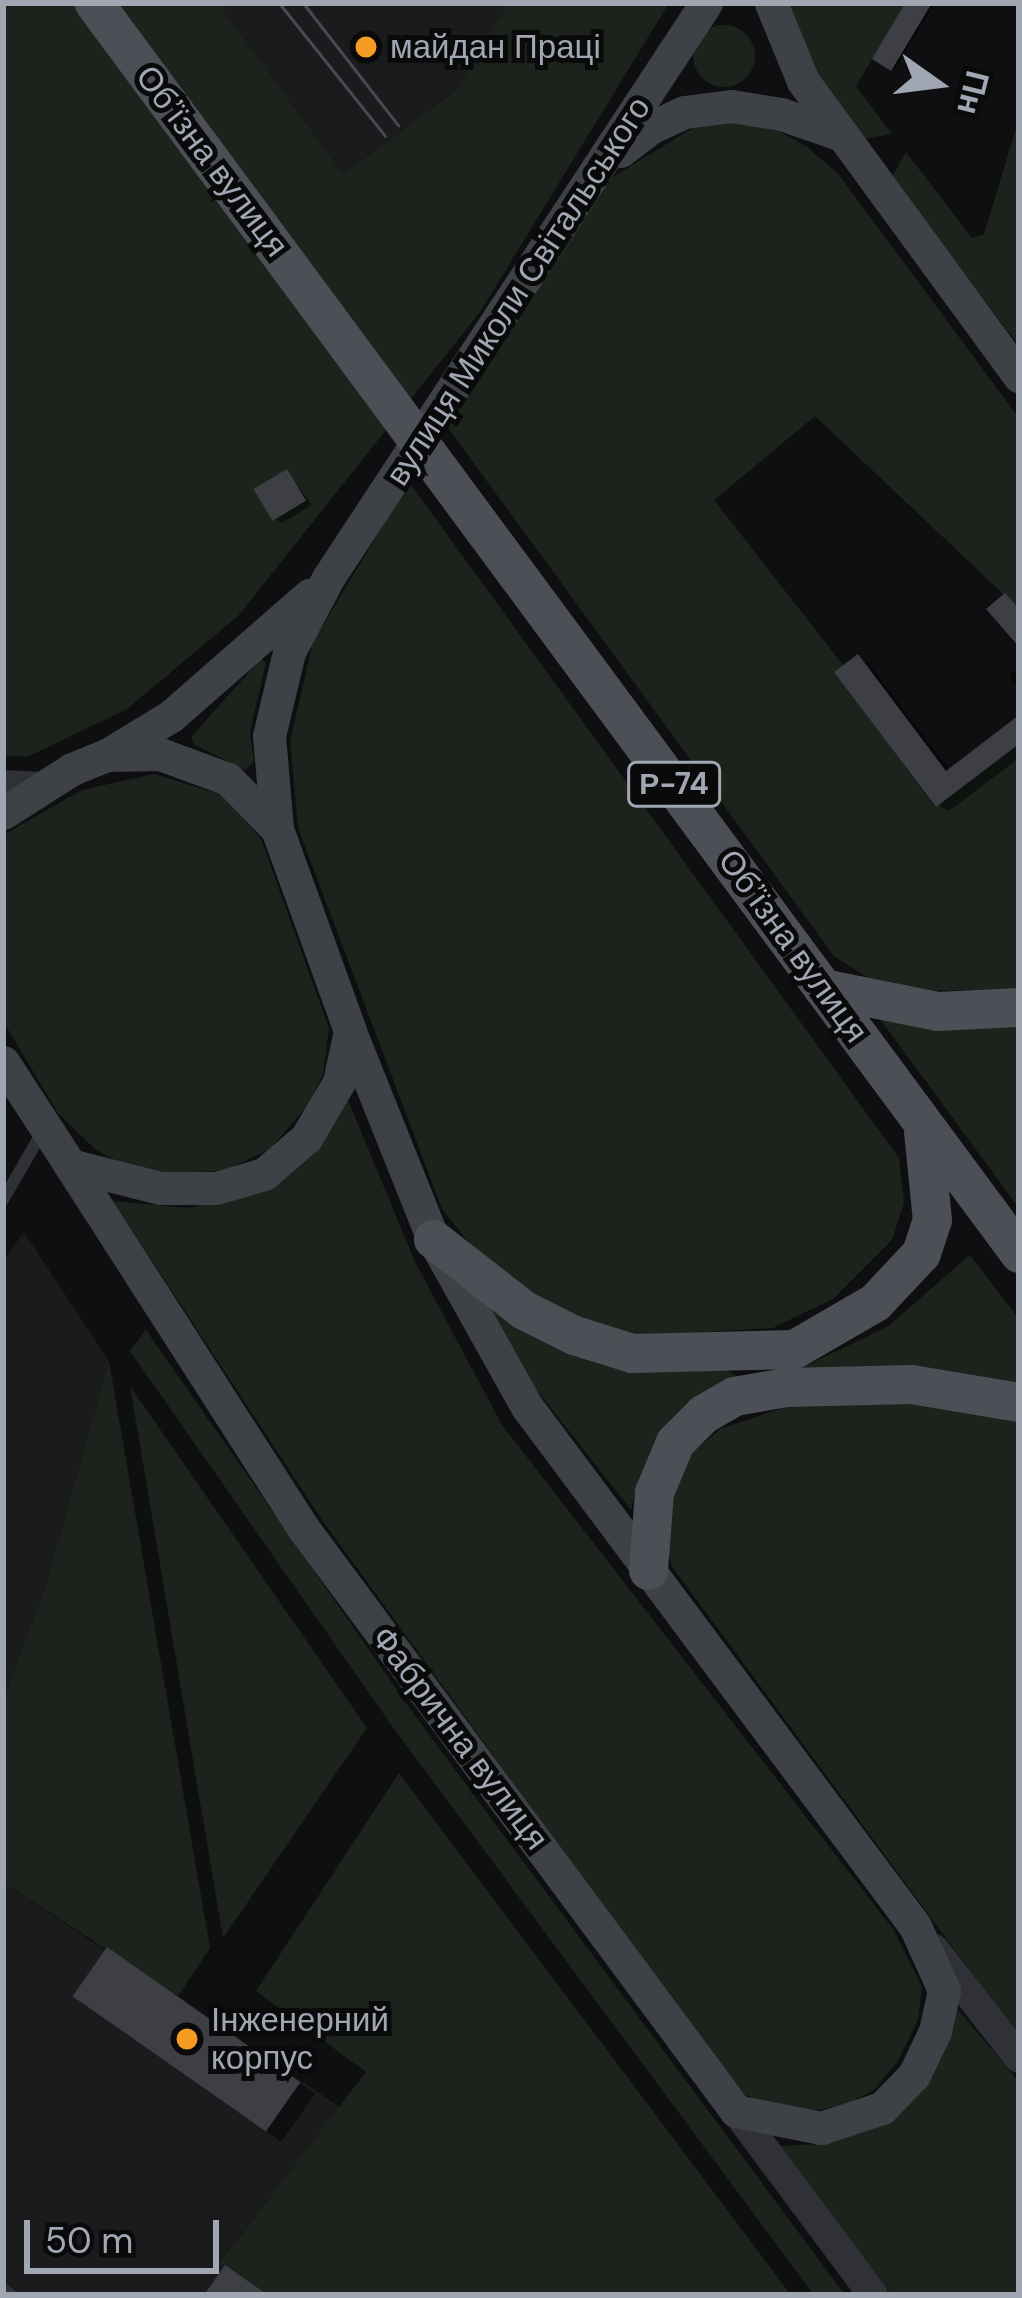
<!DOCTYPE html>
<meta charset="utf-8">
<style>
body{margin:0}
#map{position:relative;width:1022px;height:2298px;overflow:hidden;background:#0f0f11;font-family:"DM Sans",sans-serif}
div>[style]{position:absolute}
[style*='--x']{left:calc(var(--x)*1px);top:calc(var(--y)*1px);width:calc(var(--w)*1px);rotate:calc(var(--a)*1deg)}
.built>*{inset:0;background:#1b1b1e}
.green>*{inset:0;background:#1c231c}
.round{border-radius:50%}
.shadow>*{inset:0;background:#0007;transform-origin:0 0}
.building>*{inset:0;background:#3e3f44;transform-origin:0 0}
.service>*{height:12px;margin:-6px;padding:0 6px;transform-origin:6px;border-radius:6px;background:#303136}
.tertiary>*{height:30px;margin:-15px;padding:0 15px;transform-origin:15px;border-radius:15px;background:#303136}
.secondary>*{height:33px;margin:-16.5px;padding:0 16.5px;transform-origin:16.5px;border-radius:16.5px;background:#3e4146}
.primary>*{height:39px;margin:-19.5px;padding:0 19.5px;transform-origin:19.5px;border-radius:19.5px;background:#4c4f55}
.tram>*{height:3px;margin:-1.5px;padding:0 1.5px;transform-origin:1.5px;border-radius:1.5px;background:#474a4f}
.dots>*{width:33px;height:33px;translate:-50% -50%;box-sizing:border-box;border:6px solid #0a0a0b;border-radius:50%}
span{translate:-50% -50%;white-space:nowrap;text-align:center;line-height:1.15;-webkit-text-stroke:10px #0a0a0b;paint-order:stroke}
.shield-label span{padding:3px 9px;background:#0a0a0b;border:3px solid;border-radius:9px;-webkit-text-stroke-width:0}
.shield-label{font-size:30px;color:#a0a7b2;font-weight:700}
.poi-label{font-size:33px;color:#a0a7b2}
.left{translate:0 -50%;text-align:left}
.street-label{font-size:33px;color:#a0a7b2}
.frame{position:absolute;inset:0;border:6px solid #a0a7b2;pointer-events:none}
.north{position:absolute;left:878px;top:24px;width:120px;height:120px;-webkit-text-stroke:9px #0a0a0b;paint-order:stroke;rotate:104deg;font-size:33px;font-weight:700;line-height:48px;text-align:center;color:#a0a7b2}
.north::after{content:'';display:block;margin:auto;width:42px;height:54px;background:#a0a7b2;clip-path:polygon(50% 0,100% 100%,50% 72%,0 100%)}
.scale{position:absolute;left:24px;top:2220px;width:195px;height:54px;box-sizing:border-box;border:6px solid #a0a7b2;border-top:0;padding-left:15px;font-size:36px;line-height:42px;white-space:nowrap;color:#a0a7b2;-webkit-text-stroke:9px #0a0a0b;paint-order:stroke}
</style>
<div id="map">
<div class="built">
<div style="clip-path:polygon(218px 3px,508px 3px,455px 91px,343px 174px)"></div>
<div style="clip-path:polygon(24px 1232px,109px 1361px,44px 1591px,3px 1699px,3px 1261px)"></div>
<div style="clip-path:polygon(3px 1882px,340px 2107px,220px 2261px,268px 2295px,3px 2295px)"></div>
</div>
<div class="green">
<div style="clip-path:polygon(3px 3px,218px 3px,343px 174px,455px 91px,508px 3px,669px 3px,480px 312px,238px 616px,127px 709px,27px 757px,3px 755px)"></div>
<div style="clip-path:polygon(787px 3px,905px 3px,856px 86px,892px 134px,865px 139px,797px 45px)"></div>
<div class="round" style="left:693px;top:25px;width:62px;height:62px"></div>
<div style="clip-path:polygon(1019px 119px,1019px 346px,892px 177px,906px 152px,972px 238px,984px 234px)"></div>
<div style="clip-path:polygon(733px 121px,774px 129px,806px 146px,839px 175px,1019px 418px,1019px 609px,815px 416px,714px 500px,843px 665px,835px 672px,935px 807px,1019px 744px,1019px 989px,915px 991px,868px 978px,834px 956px,443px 421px,613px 177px,696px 126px)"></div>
<div style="clip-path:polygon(409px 482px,899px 1158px,904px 1203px,892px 1240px,834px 1298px,773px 1328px,638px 1336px,581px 1322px,530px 1296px,479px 1255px,442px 1209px,298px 828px,290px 741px,313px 642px)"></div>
<div style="clip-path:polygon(261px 659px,266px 663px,250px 732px,254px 762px,245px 770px,195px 745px,191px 737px)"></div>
<div style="clip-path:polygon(154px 774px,223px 795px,261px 839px,329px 1028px,323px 1074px,308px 1105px,270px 1149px,225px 1170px,167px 1174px,125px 1166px,96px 1150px,58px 1113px,3px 1021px,3px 835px,82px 790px)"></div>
<div style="clip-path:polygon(880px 1019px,947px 1029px,1019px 1024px,1019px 1208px)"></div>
<div style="clip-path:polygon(348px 1100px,415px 1262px,502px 1425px,893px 1929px,922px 1987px,918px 2020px,898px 2061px,875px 2089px,851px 2102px,821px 2110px,781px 2107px,739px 2093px,322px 1520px,113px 1201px,188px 1208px,267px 1190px,317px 1152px)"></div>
<div style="clip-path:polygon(970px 1255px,1019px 1319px,1019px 1388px,797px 1370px,887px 1327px)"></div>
<div style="clip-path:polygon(477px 1294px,727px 1370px,740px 1378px,637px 1486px,631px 1510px,536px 1389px)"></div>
<div style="clip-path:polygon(146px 1330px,413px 1713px,845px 2295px,814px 2295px,392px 1726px,130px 1351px)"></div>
<div style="clip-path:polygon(109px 1361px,210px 1948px,178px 1996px,3px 1882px,3px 1699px,44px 1591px)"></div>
<div style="clip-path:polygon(130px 1386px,367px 1728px,223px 1938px)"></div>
<div style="clip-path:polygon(913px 1399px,1019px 1419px,1019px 2037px,671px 1565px,666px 1533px,672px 1493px,690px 1455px,720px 1429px,789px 1406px)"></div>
<div style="clip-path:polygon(399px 1773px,791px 2295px,268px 2295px,220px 2262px,366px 2072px,256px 1991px)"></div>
<div style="clip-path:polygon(956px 2007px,1019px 2082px,1019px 2295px,892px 2295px,778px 2146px,823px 2144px,861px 2133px,893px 2113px)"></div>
</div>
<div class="shadow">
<div style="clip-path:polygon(909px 3px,935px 3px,895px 69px,876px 58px)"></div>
<div style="clip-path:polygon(287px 472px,312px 505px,282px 523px,274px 518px)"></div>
<div style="clip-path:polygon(858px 657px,869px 664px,950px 771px,1019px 719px,1019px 758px,949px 811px,938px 805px)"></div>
<div style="clip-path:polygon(1019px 667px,1019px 688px,1009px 676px)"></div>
<div style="left:124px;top:1960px;width:233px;height:59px;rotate:35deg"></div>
</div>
<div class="building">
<div style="clip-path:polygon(905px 3px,932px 3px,891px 71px,872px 59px)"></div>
<div style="left:287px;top:469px;width:37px;height:39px;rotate:59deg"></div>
<div style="clip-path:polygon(1005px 593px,1019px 609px,1019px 647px,986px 609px)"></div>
<div style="clip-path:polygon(858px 654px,946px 771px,1019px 715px,1019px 744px,936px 807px,834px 672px)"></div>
<div style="left:107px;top:1947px;width:236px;height:60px;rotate:35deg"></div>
<div style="clip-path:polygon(225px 2265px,268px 2295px,204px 2295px)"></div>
</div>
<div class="service">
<div style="--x:3;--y:1200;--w:82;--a:-60"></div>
<div style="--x:3;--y:2289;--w:10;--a:37"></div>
</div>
<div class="tertiary">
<div style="--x:3;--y:785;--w:38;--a:3"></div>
<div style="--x:934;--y:1949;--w:138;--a:52.1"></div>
<div style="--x:736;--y:2111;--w:229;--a:53.3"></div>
</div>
<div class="secondary">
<div style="--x:771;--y:3;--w:84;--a:67.7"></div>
<div style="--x:803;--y:81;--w:366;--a:53.8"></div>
<div style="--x:620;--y:151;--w:40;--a:-37"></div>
<div style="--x:652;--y:127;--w:35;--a:-25"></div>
<div style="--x:684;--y:112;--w:47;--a:-7.3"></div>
<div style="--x:731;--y:106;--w:51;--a:9.1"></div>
<div style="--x:781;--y:114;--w:65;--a:19"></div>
<div style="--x:110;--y:753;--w:71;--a:-31.2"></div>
<div style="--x:171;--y:716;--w:184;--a:-41.2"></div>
<div style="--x:3;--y:813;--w:82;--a:-32.5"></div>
<div style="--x:72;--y:769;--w:37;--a:-22"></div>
<div style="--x:106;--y:755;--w:54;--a:-1.1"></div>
<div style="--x:160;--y:754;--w:72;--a:20.2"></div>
<div style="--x:228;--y:779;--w:70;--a:45.6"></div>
<div style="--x:277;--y:829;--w:215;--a:70.1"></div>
<div style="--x:350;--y:1031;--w:52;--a:102.2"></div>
<div style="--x:339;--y:1082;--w:65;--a:120.5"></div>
<div style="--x:306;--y:1138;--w:55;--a:139.4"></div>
<div style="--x:264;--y:1174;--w:50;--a:163.7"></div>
<div style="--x:216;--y:1188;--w:56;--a:180"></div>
<div style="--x:160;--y:1188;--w:93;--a:-165.7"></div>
<div style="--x:70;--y:1165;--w:123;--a:-123"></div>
<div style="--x:277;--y:829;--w:93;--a:-94.9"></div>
<div style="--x:269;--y:736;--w:86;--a:-76.6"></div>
<div style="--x:289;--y:652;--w:84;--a:-62.2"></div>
<div style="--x:328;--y:578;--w:688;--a:-56.68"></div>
<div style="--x:70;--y:1165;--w:431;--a:57.3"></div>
<div style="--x:303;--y:1528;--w:726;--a:53.4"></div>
<div style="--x:736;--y:2111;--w:87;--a:11.3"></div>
<div style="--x:821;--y:2128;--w:64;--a:-18.2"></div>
<div style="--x:882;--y:2108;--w:46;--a:-45.9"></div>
<div style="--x:914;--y:2075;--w:49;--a:-64.5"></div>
<div style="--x:935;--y:2031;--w:42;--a:-77.6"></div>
<div style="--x:944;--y:1990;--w:70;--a:-114.4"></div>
<div style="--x:915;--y:1926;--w:648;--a:-126.78"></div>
<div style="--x:527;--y:1407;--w:193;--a:-119.2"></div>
<div style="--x:433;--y:1239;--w:224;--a:-111.8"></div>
</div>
<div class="primary">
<div style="--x:94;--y:3;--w:1555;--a:53.5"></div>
<div style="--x:823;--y:988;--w:116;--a:11.4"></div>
<div style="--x:937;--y:1011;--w:82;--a:-2.8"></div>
<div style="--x:433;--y:1239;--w:115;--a:38"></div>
<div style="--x:524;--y:1310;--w:56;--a:26.6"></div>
<div style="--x:574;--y:1335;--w:61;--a:17.2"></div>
<div style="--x:632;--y:1353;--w:162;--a:-1.4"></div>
<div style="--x:794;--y:1349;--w:94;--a:-30.1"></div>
<div style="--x:875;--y:1302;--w:67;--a:-46.8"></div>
<div style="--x:921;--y:1253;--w:35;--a:-72"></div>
<div style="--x:932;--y:1220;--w:89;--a:-95.8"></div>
<div style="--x:648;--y:1570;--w:78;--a:-85.6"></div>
<div style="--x:654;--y:1492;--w:54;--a:-67.2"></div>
<div style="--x:675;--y:1442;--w:40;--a:-45"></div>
<div style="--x:703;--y:1414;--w:36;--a:-30"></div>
<div style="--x:734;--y:1396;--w:53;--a:-9.8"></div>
<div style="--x:786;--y:1387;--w:125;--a:-1.4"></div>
<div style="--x:911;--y:1384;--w:109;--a:9.5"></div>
</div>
<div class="tram">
<div style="--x:279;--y:3;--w:170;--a:51.4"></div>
<div style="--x:303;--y:3;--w:155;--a:52.1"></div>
</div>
<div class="dots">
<div style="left:366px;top:47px;background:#f59c22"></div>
<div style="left:187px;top:2039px;background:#f59c22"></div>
</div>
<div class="shield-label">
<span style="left:674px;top:784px">Р-74</span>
</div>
<div class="poi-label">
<span class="left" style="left:390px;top:47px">майдан Праці</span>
<span class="left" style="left:211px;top:2039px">Інженерний<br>корпус</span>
</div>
<div class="street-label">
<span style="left:212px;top:161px;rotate:53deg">Обʼїзна вулиця</span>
<span style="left:518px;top:291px;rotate:-57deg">вулиця Миколи Світальського</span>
<span style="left:793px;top:946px;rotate:54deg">Обʼїзна вулиця</span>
<span style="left:460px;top:1738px;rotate:53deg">Фабрична вулиця</span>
</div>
<div class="frame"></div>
<div class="north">Пн</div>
<div class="scale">50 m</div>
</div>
